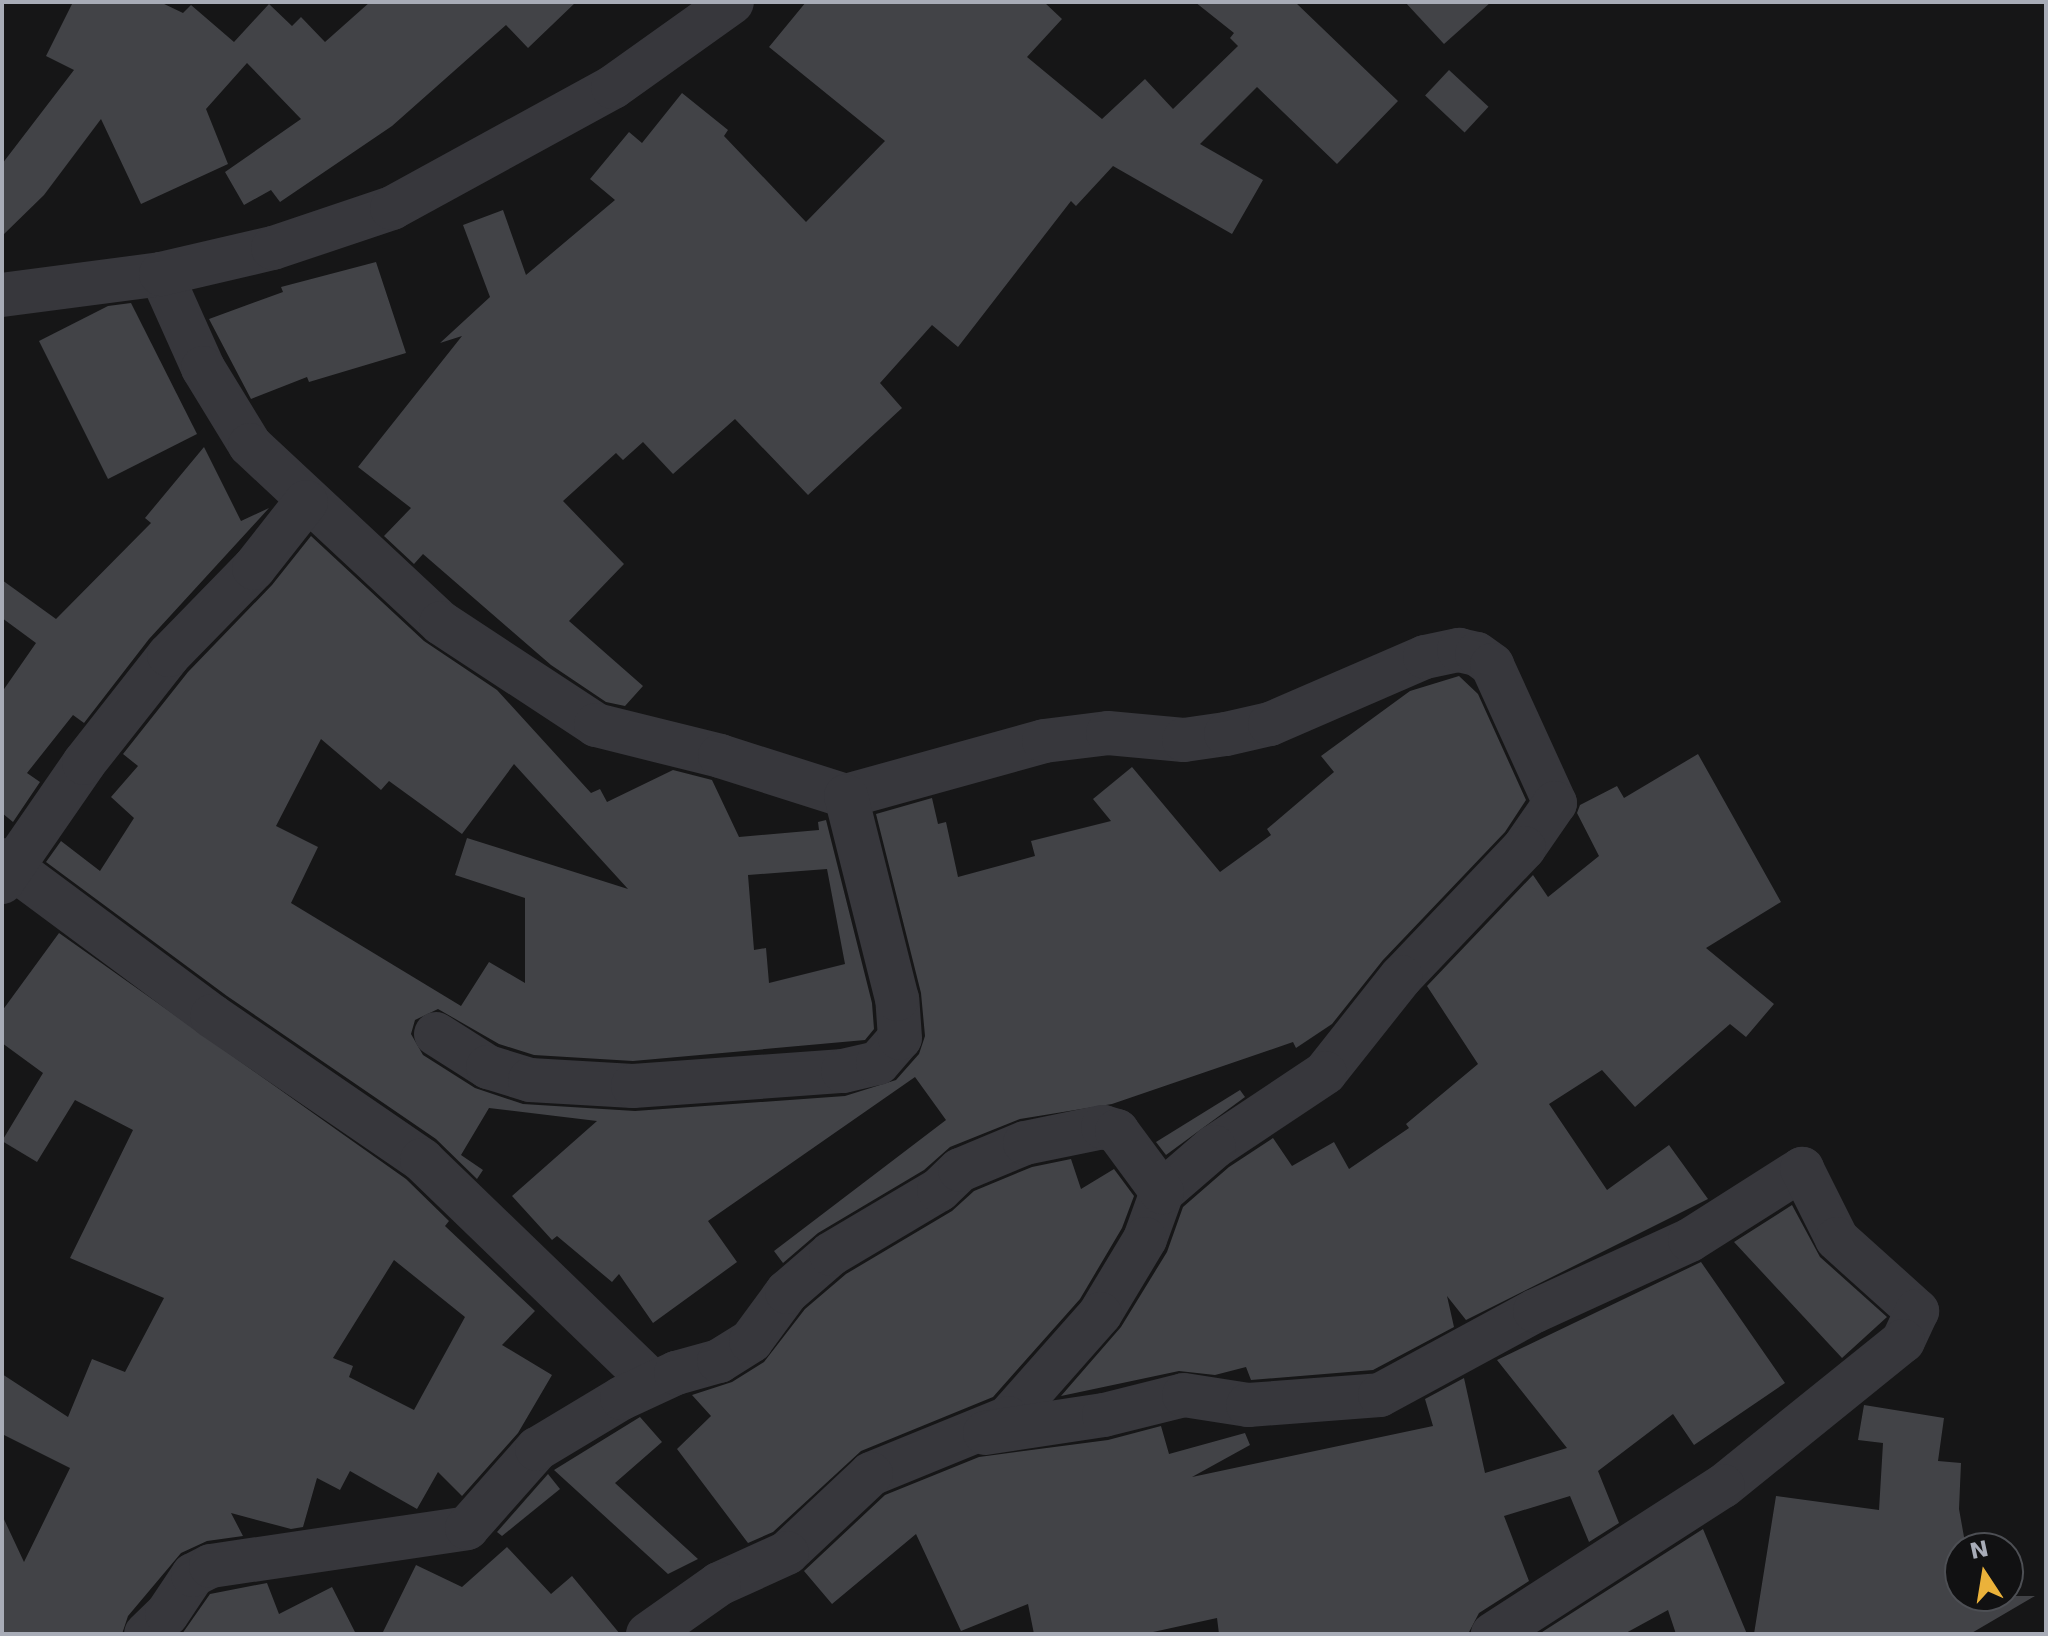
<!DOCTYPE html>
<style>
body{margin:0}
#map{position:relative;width:2048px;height:1636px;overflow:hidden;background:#161617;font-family:"DejaVu Sans",sans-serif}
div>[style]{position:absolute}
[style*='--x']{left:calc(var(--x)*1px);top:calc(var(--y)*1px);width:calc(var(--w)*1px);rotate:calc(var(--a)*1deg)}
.building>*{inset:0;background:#424347;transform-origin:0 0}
.minor>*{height:44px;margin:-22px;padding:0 22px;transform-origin:22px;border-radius:22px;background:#37373c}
span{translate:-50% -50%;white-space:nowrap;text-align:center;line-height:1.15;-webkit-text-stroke:6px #111112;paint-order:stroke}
.frame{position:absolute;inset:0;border:4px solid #a8acb7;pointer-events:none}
.north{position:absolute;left:1944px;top:1532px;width:80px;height:80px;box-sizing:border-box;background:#111112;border:2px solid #4d4f54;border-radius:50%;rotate:348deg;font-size:22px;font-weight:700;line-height:32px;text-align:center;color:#a8acb7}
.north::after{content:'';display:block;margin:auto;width:28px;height:36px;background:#ebb23a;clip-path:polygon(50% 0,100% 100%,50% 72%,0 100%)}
</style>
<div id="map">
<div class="building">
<div style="clip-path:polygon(73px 2px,160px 2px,183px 13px,191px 5px,234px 42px,269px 4px,292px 26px,301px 17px,325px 42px,370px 2px,576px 2px,528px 48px,506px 25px,392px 126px,280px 202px,271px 190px,244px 205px,225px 172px,301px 119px,247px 63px,206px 109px,228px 164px,141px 204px,101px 119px,44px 195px,2px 236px,2px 164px,74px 70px,46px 56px)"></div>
<div style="clip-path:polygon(806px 2px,1044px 2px,1062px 19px,1027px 57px,1102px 119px,1145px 79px,1173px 109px,1238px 46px,1230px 38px,1234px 33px,1195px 2px,1295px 2px,1398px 101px,1337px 164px,1257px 87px,1200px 144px,1263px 180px,1232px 234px,1113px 166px,1076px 206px,1071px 201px,958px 347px,932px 325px,880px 383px,902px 408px,808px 495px,735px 419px,673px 474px,643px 442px,623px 460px,616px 453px,563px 501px,624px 564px,569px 621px,643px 686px,625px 706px,606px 702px,551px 665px,423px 554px,414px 564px,384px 536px,411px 508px,358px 467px,462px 336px,440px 343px,490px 297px,463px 225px,503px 210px,526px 275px,615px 200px,590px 179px,629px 132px,642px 143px,682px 93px,728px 130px,724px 136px,806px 222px,885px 141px,769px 47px)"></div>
<div style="clip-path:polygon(1405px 2px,1491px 2px,1444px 44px)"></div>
<div style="left:1449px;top:70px;width:54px;height:35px;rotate:43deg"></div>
<div style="clip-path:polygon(376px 262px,406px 353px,309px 382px,307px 377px,251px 399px,209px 319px,283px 292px,281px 287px)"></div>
<div style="clip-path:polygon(131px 303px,197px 434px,108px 479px,39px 341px,108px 306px)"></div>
<div style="clip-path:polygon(204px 447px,241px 521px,269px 508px,149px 639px,84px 723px,73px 715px,27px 773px,40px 782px,13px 822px,2px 813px,2px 692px,36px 643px,2px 618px,2px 580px,56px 619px,151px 523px,145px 518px)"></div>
<div style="clip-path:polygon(evenodd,311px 536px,424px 641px,497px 690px,591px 793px,600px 789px,607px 802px,673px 770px,712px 780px,739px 837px,819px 830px,818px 822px,826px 820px,872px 1003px,874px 1029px,865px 1040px,633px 1061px,534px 1055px,499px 1044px,438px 1009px,415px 1020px,411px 1034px,423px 1055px,475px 1088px,523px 1104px,635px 1111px,845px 1096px,896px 1080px,919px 1054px,925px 1036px,921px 993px,876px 814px,932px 798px,938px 824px,946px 822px,958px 877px,1035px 856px,1031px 841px,1111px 821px,1093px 799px,1132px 767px,1220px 872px,1271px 835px,1267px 829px,1334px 772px,1321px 756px,1410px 691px,1459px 676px,1478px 694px,1526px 800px,1505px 832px,1383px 960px,1332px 1024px,1296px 1048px,1293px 1042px,1112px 1104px,1020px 1119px,950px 1147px,924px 1170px,818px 1233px,783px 1263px,774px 1251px,946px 1120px,915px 1077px,708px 1221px,737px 1262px,653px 1323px,619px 1274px,612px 1282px,557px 1236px,552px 1240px,512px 1196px,597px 1121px,489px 1108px,461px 1155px,483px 1170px,477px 1179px,436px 1139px,227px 996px,46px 862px,61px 841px,100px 871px,134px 818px,111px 797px,138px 766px,123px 754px,188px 672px,272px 585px,311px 536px,321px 739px,381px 790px,389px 781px,462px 834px,514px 764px,628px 889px,467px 838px,455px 875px,525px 898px,525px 983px,489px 962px,461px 1006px,291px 903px,318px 847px,276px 826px,321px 739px,311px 536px,827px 869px,845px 964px,769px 983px,766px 948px,754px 950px,748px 875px,827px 869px)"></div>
<div style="clip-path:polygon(1698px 754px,1781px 902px,1706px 948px,1774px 1004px,1746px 1037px,1730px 1024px,1635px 1107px,1602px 1070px,1549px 1104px,1607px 1190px,1669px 1145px,1708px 1199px,1466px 1320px,1447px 1296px,1454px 1327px,1373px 1370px,1251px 1380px,1246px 1367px,1215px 1375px,1179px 1371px,1061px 1396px,1121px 1327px,1167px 1252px,1183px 1207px,1229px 1167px,1273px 1138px,1292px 1166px,1334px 1142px,1349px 1169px,1409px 1128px,1406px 1124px,1478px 1064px,1427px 986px,1533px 875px,1548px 897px,1599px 856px,1577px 813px,1580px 805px,1617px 786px,1624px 798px)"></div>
<div style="clip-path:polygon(evenodd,59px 933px,406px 1179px,449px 1221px,445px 1226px,535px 1311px,502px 1345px,552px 1375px,518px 1433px,462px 1496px,438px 1472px,417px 1509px,350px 1471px,340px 1490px,317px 1478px,303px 1527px,291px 1529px,231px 1513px,243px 1536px,207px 1541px,181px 1553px,128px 1616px,122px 1634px,2px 1634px,2px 1515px,24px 1562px,70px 1468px,2px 1434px,2px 1374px,68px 1417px,92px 1359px,125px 1372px,164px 1298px,70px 1258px,133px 1130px,75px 1100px,37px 1162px,2px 1141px,43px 1073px,2px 1043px,2px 1011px,59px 933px,394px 1260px,465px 1317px,414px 1410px,349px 1377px,353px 1366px,333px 1358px,394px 1260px)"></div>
<div style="clip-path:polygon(1240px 1090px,1245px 1097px,1166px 1155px,1156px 1142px)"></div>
<div style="clip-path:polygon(1071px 1159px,1081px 1189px,1114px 1169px,1134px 1196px,1122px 1228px,1080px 1299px,993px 1397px,861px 1451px,773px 1532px,748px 1543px,677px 1449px,711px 1416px,692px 1395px,732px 1382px,764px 1362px,805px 1309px,846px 1274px,952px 1211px,974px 1191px,1032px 1167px)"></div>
<div style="clip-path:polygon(1792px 1205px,1820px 1257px,1887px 1317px,1842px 1358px,1734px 1242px)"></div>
<div style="clip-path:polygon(1701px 1262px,1785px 1383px,1694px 1445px,1673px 1414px,1598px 1471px,1619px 1523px,1589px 1542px,1570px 1496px,1504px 1516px,1529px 1581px,1479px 1613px,1468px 1634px,1219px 1634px,1217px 1618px,1144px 1634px,1034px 1634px,1028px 1604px,961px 1631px,916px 1534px,832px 1604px,804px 1571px,885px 1495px,979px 1457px,1108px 1440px,1161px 1426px,1169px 1454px,1245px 1433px,1250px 1445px,1192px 1477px,1433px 1426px,1425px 1399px,1464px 1378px,1485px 1473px,1567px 1448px,1497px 1360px)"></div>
<div style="clip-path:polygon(1864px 1405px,1944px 1418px,1938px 1461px,1961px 1463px,1959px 1509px,1966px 1548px,1960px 1548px,1960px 1596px,2035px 1596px,1970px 1634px,1754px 1634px,1776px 1496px,1879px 1510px,1883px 1443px,1858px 1440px)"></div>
<div style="clip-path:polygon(640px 1417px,662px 1442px,615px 1483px,698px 1559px,668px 1574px,554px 1470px)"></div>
<div style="clip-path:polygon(548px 1474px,560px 1489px,502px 1536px,497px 1532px)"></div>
<div style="clip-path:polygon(1703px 1529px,1747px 1634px,1676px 1634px,1668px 1610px,1624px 1634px,1539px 1634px)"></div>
<div style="clip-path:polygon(507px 1547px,551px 1594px,572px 1576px,620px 1634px,382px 1634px,416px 1565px,462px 1587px)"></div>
<div style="clip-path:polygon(267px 1583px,279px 1614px,332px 1587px,356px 1634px,182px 1634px,210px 1594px)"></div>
</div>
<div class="minor">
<div style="--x:161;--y:274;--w:103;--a:65.9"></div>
<div style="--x:203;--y:368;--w:90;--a:58.6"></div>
<div style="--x:250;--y:445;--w:261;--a:43"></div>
<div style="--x:441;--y:623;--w:186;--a:33.3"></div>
<div style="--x:596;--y:725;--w:128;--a:14"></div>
<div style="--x:720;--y:756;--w:132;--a:17.6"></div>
<div style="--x:846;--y:796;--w:205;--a:-15.5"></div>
<div style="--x:1044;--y:741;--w:64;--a:-7.1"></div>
<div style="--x:1108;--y:733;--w:76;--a:5.3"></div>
<div style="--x:1184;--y:740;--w:42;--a:-8.1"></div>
<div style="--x:1226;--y:734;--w:45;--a:-12.8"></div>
<div style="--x:1270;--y:724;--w:169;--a:-23.4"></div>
<div style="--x:1425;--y:657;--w:35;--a:-12"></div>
<div style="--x:1459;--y:650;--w:18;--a:13"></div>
<div style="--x:1477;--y:654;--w:19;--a:36"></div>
<div style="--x:1492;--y:665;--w:152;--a:65.5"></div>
<div style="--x:1555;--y:803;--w:55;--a:124.6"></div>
<div style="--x:1524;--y:848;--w:178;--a:133.6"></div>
<div style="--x:1401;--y:977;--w:122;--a:128.4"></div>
<div style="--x:1325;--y:1073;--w:133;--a:146.3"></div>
<div style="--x:1214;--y:1147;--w:69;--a:139.1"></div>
<div style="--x:1162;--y:1192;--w:50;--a:109.9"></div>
<div style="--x:1145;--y:1239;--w:87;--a:121"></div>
<div style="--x:1100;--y:1314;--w:139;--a:131.5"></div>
<div style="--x:1008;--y:1418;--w:148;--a:157.8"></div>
<div style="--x:871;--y:1474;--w:115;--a:136.8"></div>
<div style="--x:787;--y:1553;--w:75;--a:155.5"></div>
<div style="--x:719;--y:1584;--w:87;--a:144.8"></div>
<div style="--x:2;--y:295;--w:160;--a:-7.5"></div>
<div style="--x:161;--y:274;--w:115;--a:-13.1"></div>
<div style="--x:273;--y:248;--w:126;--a:-18.6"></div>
<div style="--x:392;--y:208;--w:252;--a:-28.7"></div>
<div style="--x:613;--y:87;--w:146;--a:-35.5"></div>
<div style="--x:2;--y:860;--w:262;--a:36.6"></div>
<div style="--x:212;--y:1016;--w:255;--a:34.4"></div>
<div style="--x:422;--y:1160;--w:321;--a:44"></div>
<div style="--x:2;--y:882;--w:145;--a:-55.4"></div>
<div style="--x:84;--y:763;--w:137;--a:-51.8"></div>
<div style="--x:169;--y:655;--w:122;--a:-45.7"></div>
<div style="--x:254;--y:568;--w:84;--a:-51.8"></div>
<div style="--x:436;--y:1034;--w:62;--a:32.4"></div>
<div style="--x:488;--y:1067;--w:44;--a:17.2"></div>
<div style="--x:530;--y:1080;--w:103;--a:3.3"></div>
<div style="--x:633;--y:1086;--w:211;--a:-4.1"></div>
<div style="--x:843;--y:1071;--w:36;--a:-13"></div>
<div style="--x:878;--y:1063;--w:33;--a:-49"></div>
<div style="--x:900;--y:1038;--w:39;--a:-94"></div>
<div style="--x:897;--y:999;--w:209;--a:-104.1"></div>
<div style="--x:985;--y:1433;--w:120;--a:-8.6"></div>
<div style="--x:1104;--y:1415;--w:82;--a:-14"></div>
<div style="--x:1184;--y:1395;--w:65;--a:8.9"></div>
<div style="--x:1248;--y:1405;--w:132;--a:-4.3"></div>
<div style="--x:1380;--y:1395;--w:176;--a:-28.5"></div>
<div style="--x:1535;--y:1311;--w:170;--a:-24.6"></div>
<div style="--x:1690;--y:1240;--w:133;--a:-32.4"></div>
<div style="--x:1802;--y:1169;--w:78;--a:63.4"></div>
<div style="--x:1837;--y:1239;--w:108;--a:42"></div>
<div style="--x:1917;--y:1311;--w:33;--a:115"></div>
<div style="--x:1903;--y:1341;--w:231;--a:141.1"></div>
<div style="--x:1723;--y:1486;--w:274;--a:147.2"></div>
<div style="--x:146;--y:1634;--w:29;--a:-44"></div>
<div style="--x:167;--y:1614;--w:47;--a:-56.3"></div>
<div style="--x:193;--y:1575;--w:20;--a:-27"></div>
<div style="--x:211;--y:1566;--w:259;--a:-8.4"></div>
<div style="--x:467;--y:1528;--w:106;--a:-48.5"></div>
<div style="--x:537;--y:1449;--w:99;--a:-31"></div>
<div style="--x:622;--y:1398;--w:60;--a:-24.8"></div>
<div style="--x:676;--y:1373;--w:45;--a:-15.6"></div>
<div style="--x:719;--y:1361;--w:38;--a:-32"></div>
<div style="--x:751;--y:1341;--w:61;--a:-53.7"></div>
<div style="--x:787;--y:1292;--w:58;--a:-40.8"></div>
<div style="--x:831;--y:1254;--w:126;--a:-30.7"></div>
<div style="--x:939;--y:1190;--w:29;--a:-44"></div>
<div style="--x:960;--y:1170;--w:70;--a:-22.6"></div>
<div style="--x:1025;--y:1143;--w:80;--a:-11.6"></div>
<div style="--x:1103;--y:1127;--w:15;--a:16"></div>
<div style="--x:1117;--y:1131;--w:76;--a:53.6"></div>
</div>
<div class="frame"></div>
<div class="north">N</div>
</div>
